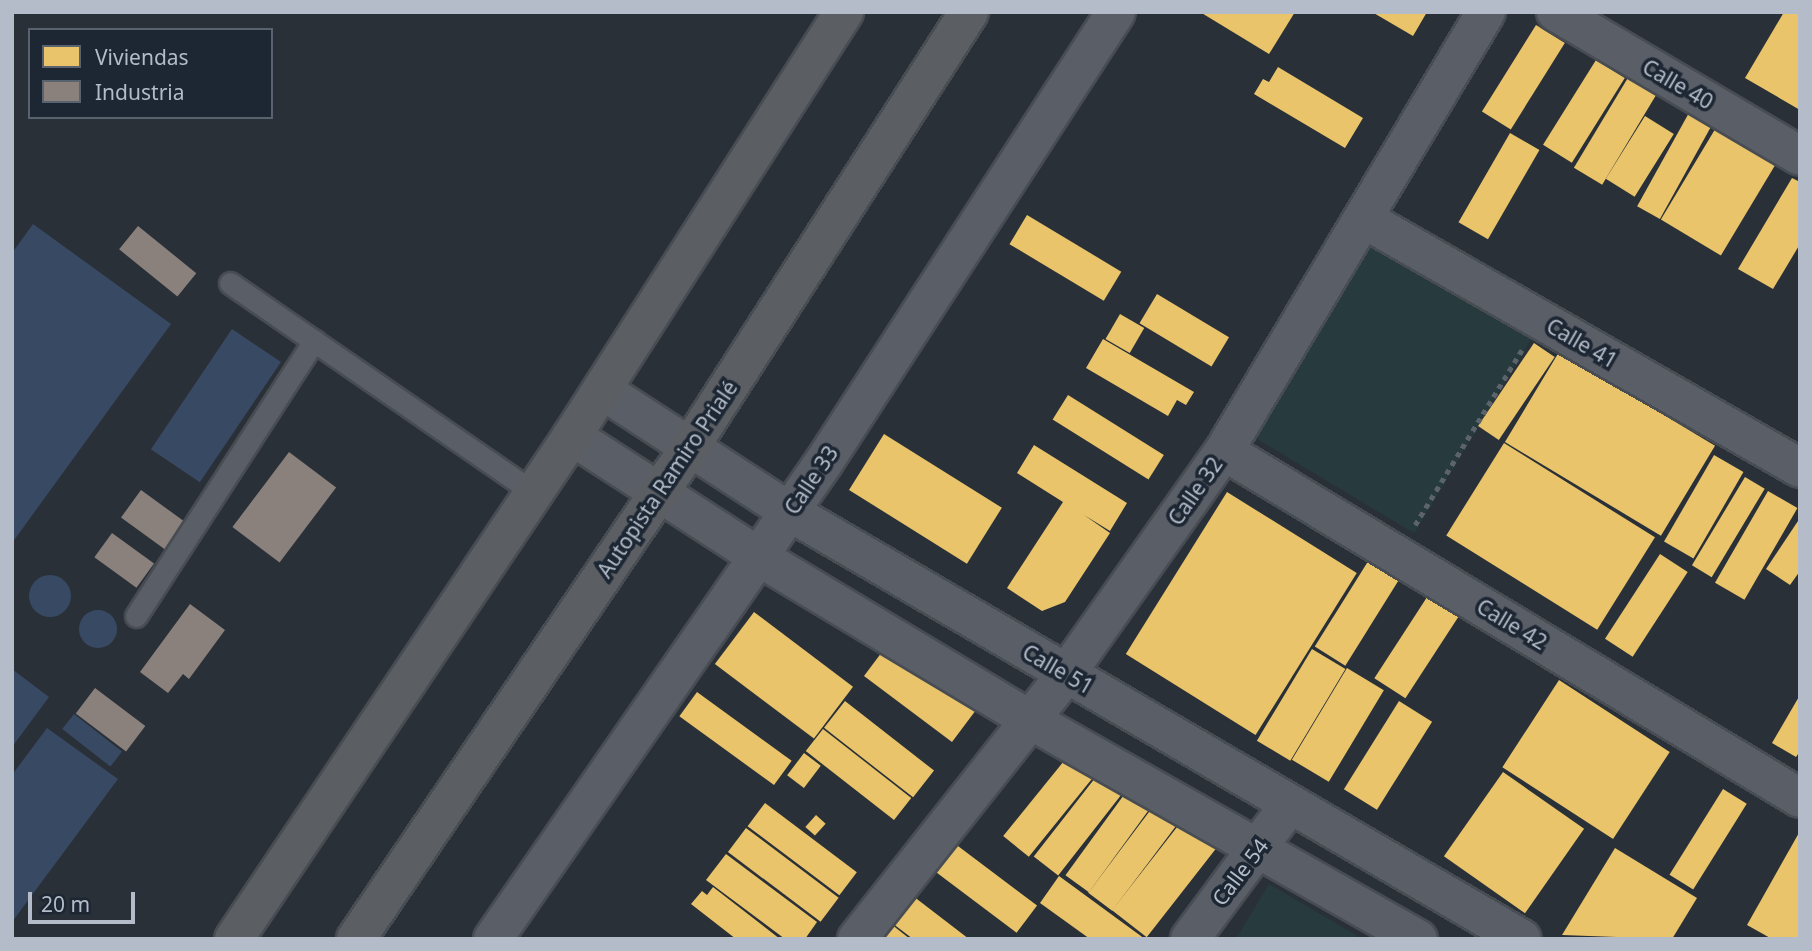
<!DOCTYPE html>
<meta charset="utf-8">
<style>
body{margin:0}
#map{position:relative;width:1812px;height:951px;overflow:hidden;background:#2a3038;font-family:"Noto Sans",sans-serif}
div>[style]{position:absolute}
[style*='--x']{left:calc(var(--x)*1px);top:calc(var(--y)*1px);width:calc(var(--w)*1px);rotate:calc(var(--a)*1deg)}
.green>*{inset:0;background:#273a3e;transform-origin:0 0}
.water>*{inset:0;background:#384963;transform-origin:0 0}
.round{border-radius:50%}
.homes>*{inset:0;background:#e9c46a;transform-origin:0 0}
.industry>*{inset:0;background:#8a817c;transform-origin:0 0}
.path>*{height:4.5px;margin-top:-2.25px;transform-origin:0;background:repeating-linear-gradient(90deg,#5d636a 0 5px,transparent 0 10px)}
.roads{filter:drop-shadow(2px 0 #484c53) drop-shadow(-2px 0 #484c53) drop-shadow(0 2px #484c53) drop-shadow(0 -2px #484c53)}
.service>*{height:21px;margin:-10.5px;padding:0 10.5px;transform-origin:10.5px;border-radius:10.5px;background:#5a5e66}
.minor>*{height:38px;margin:-19px;padding:0 19px;transform-origin:19px;border-radius:19px;background:#5a5e66}
.trunk>*{height:38px;margin:-19px;padding:0 19px;transform-origin:19px;border-radius:19px;background:#5b5f64}
span{translate:-50% -50%;white-space:nowrap;text-align:center;line-height:1.15;-webkit-text-stroke:7px #1d2633;paint-order:stroke}
.street-label{font-size:21px;color:#b4bcc9}
.frame{position:absolute;inset:0;border:14px solid #b4bcc9;pointer-events:none}
.legend{position:absolute;left:28px;top:28px;width:245px;height:91px;box-sizing:border-box;background:#1d2633;border:2px solid #59626f;margin:0;padding:9px 12px;list-style:none;font-size:21px;color:#b4bcc9}
.legend li{display:flex;align-items:center;gap:14px;height:35px}
.legend b{width:35px;border:2px solid #59626f}
.scale{position:absolute;left:28px;top:892px;width:107px;height:32px;box-sizing:border-box;border:4px solid #b4bcc9;border-top:0;padding-left:9px;font-size:21px;line-height:24px;white-space:nowrap;color:#b4bcc9;-webkit-text-stroke:5px #1d2633;paint-order:stroke}
</style>
<div id="map">
<div class="green">
<div style="left:1373px;top:239px;width:187px;height:231px;rotate:31deg"></div>
<div style="clip-path:polygon(1269px 884px,1363px 939px,1236px 939px)"></div>
</div>
<div class="water">
<div style="clip-path:polygon(33px 224px,171px 324px,12px 543px,12px 253px)"></div>
<div style="left:232px;top:329px;width:59px;height:145px;rotate:34deg"></div>
<div class="round" style="left:29px;top:575px;width:42px;height:42px"></div>
<div class="round" style="left:79px;top:610px;width:38px;height:38px"></div>
<div style="clip-path:polygon(12px 669px,49px 697px,12px 747px)"></div>
<div style="left:74px;top:714px;width:61px;height:19px;rotate:38deg"></div>
<div style="clip-path:polygon(47px 728px,118px 779px,12px 922px,12px 775px)"></div>
</div>
<div class="homes">
<div style="clip-path:polygon(1200px 12px,1295px 12px,1269px 54px)"></div>
<div style="clip-path:polygon(1372px 12px,1427px 12px,1413px 36px)"></div>
<div style="clip-path:polygon(1784px 12px,1800px 12px,1800px 110px,1745px 78px)"></div>
<div style="left:1536px;top:25px;width:34px;height:102px;rotate:32deg"></div>
<div style="left:1596px;top:60px;width:34px;height:100px;rotate:32deg"></div>
<div style="clip-path:polygon(1278px 67px,1363px 118px,1345px 148px,1254px 94px,1263px 79px,1269px 82px)"></div>
<div style="left:1629px;top:76px;width:33px;height:107px;rotate:31deg"></div>
<div style="left:1690px;top:111px;width:26px;height:109px;rotate:29deg"></div>
<div style="left:1645px;top:116px;width:34px;height:74px;rotate:32deg"></div>
<div style="left:1717px;top:126px;width:70px;height:109px;rotate:31deg"></div>
<div style="left:1510px;top:133px;width:34px;height:103px;rotate:30deg"></div>
<div style="clip-path:polygon(1792px 178px,1800px 182px,1800px 244px,1773px 289px,1738px 269px)"></div>
<div style="left:1027px;top:215px;width:110px;height:34px;rotate:31deg"></div>
<div style="left:1157px;top:294px;width:84px;height:34px;rotate:31deg"></div>
<div style="left:1120px;top:314px;width:28px;height:29px;rotate:30deg"></div>
<div style="clip-path:polygon(1103px 339px,1194px 392px,1186px 405px,1177px 400px,1168px 416px,1086px 368px)"></div>
<div style="left:1534px;top:343px;width:25px;height:100px;rotate:34deg"></div>
<div style="left:1559px;top:352px;width:182px;height:105px;rotate:31deg"></div>
<div style="left:1068px;top:395px;width:113px;height:29px;rotate:32deg"></div>
<div style="left:884px;top:434px;width:139px;height:66px;rotate:32deg"></div>
<div style="left:1504px;top:443px;width:178px;height:109px;rotate:32deg"></div>
<div style="clip-path:polygon(1034px 445px,1127px 503px,1110px 531px,1084px 515px,1110px 533px,1065px 602px,1042px 611px,1007px 588px,1063px 502px,1017px 473px)"></div>
<div style="left:1714px;top:455px;width:34px;height:100px;rotate:30deg"></div>
<div style="left:1745px;top:477px;width:23px;height:103px;rotate:31deg"></div>
<div style="left:1768px;top:491px;width:34px;height:106px;rotate:30deg"></div>
<div style="left:1227px;top:492px;width:153px;height:191px;rotate:32deg"></div>
<div style="clip-path:polygon(1800px 518px,1800px 571px,1790px 585px,1766px 569px)"></div>
<div style="left:1660px;top:554px;width:33px;height:101px;rotate:33deg"></div>
<div style="left:1372px;top:555px;width:36px;height:108px;rotate:32deg"></div>
<div style="left:1431px;top:591px;width:37px;height:104px;rotate:33deg"></div>
<div style="left:754px;top:612px;width:124px;height:65px;rotate:37deg"></div>
<div style="clip-path:polygon(885px 648px,979px 706px,952px 742px,864px 676px)"></div>
<div style="left:1312px;top:649px;width:39px;height:107px;rotate:31deg"></div>
<div style="left:1347px;top:668px;width:43px;height:107px;rotate:31deg"></div>
<div style="left:1559px;top:680px;width:132px;height:104px;rotate:33deg"></div>
<div style="left:697px;top:692px;width:117px;height:30px;rotate:36deg"></div>
<div style="clip-path:polygon(1800px 695px,1800px 751px,1796px 757px,1772px 743px)"></div>
<div style="left:845px;top:701px;width:113px;height:34px;rotate:38deg"></div>
<div style="left:1399px;top:701px;width:39px;height:104px;rotate:32deg"></div>
<div style="left:823px;top:729px;width:112px;height:28px;rotate:38deg"></div>
<div style="left:804px;top:753px;width:21px;height:28px;rotate:37deg"></div>
<div style="left:1068px;top:756px;width:33px;height:103px;rotate:39deg"></div>
<div style="left:1503px;top:772px;width:99px;height:103px;rotate:35deg"></div>
<div style="left:1099px;top:773px;width:31px;height:106px;rotate:38deg"></div>
<div style="left:1723px;top:789px;width:28px;height:101px;rotate:32deg"></div>
<div style="left:1126px;top:792px;width:29px;height:103px;rotate:36deg"></div>
<div style="left:765px;top:803px;width:115px;height:29px;rotate:37deg"></div>
<div style="left:1152px;top:808px;width:30px;height:106px;rotate:37deg"></div>
<div style="left:816px;top:815px;width:13px;height:16px;rotate:42deg"></div>
<div style="left:1181px;top:822px;width:44px;height:112px;rotate:38deg"></div>
<div style="left:746px;top:828px;width:116px;height:30px;rotate:37deg"></div>
<div style="clip-path:polygon(1800px 831px,1800px 939px,1772px 939px,1747px 925px)"></div>
<div style="left:950px;top:840px;width:109px;height:34px;rotate:37deg"></div>
<div style="clip-path:polygon(1615px 848px,1697px 898px,1672px 939px,1562px 935px)"></div>
<div style="clip-path:polygon(726px 854px,817px 922px,805px 939px,785px 939px,706px 880px)"></div>
<div style="clip-path:polygon(1059px 876px,1145px 939px,1090px 939px,1040px 903px)"></div>
<div style="clip-path:polygon(713px 887px,780px 939px,736px 939px,691px 904px,702px 891px,707px 895px)"></div>
<div style="clip-path:polygon(913px 896px,969px 939px,913px 939px,892px 923px)"></div>
<div style="clip-path:polygon(891px 924px,910px 939px,879px 939px)"></div>
</div>
<div class="industry">
<div style="left:138px;top:226px;width:75px;height:30px;rotate:39deg"></div>
<div style="left:289px;top:452px;width:59px;height:94px;rotate:37deg"></div>
<div style="left:141px;top:490px;width:60px;height:34px;rotate:36deg"></div>
<div style="left:112px;top:533px;width:52px;height:30px;rotate:36deg"></div>
<div style="clip-path:polygon(190px 604px,225px 630px,189px 679px,183px 674px,168px 693px,140px 672px)"></div>
<div style="left:95px;top:688px;width:63px;height:32px;rotate:37deg"></div>
</div>
<div class="path">
<div style="--x:1415;--y:525;--w:205;--a:-58.6"></div>
</div>
<div class="roads">
<div class="service">
<div style="--x:230;--y:283;--w:369;--a:34.6"></div>
<div style="--x:136;--y:616;--w:328;--a:-57.1"></div>
</div>
<div class="minor">
<div style="--x:1556;--y:12;--w:283;--a:30.5"></div>
<div style="--x:1364;--y:219;--w:502;--a:29.73"></div>
<div style="--x:602;--y:390;--w:224;--a:33"></div>
<div style="--x:790;--y:512;--w:847;--a:30.26"></div>
<div style="--x:572;--y:436;--w:223;--a:32.9"></div>
<div style="--x:759;--y:557;--w:313;--a:31"></div>
<div style="--x:1027;--y:718;--w:449;--a:29.5"></div>
<div style="--x:1224;--y:451;--w:672;--a:31.07"></div>
<div style="--x:493;--y:939;--w:581;--a:-55.24"></div>
<div style="--x:824;--y:462;--w:536;--a:-57.02"></div>
<div style="--x:857;--y:939;--w:337;--a:-51.7"></div>
<div style="--x:1066;--y:674;--w:273;--a:-54.7"></div>
<div style="--x:1224;--y:451;--w:511;--a:-59.17"></div>
<div style="--x:1190;--y:939;--w:168;--a:-53.5"></div>
</div>
<div class="trunk">
<div style="--x:234;--y:939;--w:606;--a:-56.1"></div>
<div style="--x:572;--y:436;--w:504;--a:-57.32"></div>
<div style="--x:356;--y:939;--w:595;--a:-55.83"></div>
<div style="--x:690;--y:447;--w:517;--a:-57.32"></div>
</div>
</div>
<div class="street-label">
<span style="left:1678px;top:84px;rotate:30deg">Calle 40</span>
<span style="left:1582px;top:343px;rotate:30deg">Calle 41</span>
<span style="left:667px;top:479px;rotate:-56deg">Autopista Ramiro Prialé</span>
<span style="left:811px;top:480px;rotate:-56deg">Calle 33</span>
<span style="left:1195px;top:491px;rotate:-55deg">Calle 32</span>
<span style="left:1512px;top:624px;rotate:31deg">Calle 42</span>
<span style="left:1058px;top:669px;rotate:30deg">Calle 51</span>
<span style="left:1240px;top:872px;rotate:-53deg">Calle 54</span>
</div>
<div class="frame"></div>
<ul class="legend">
<li><b style="height:19px;background:#e9c46a"></b>Viviendas</li>
<li><b style="height:19px;background:#8a817c"></b>Industria</li>
</ul>
<div class="scale">20 m</div>
</div>
